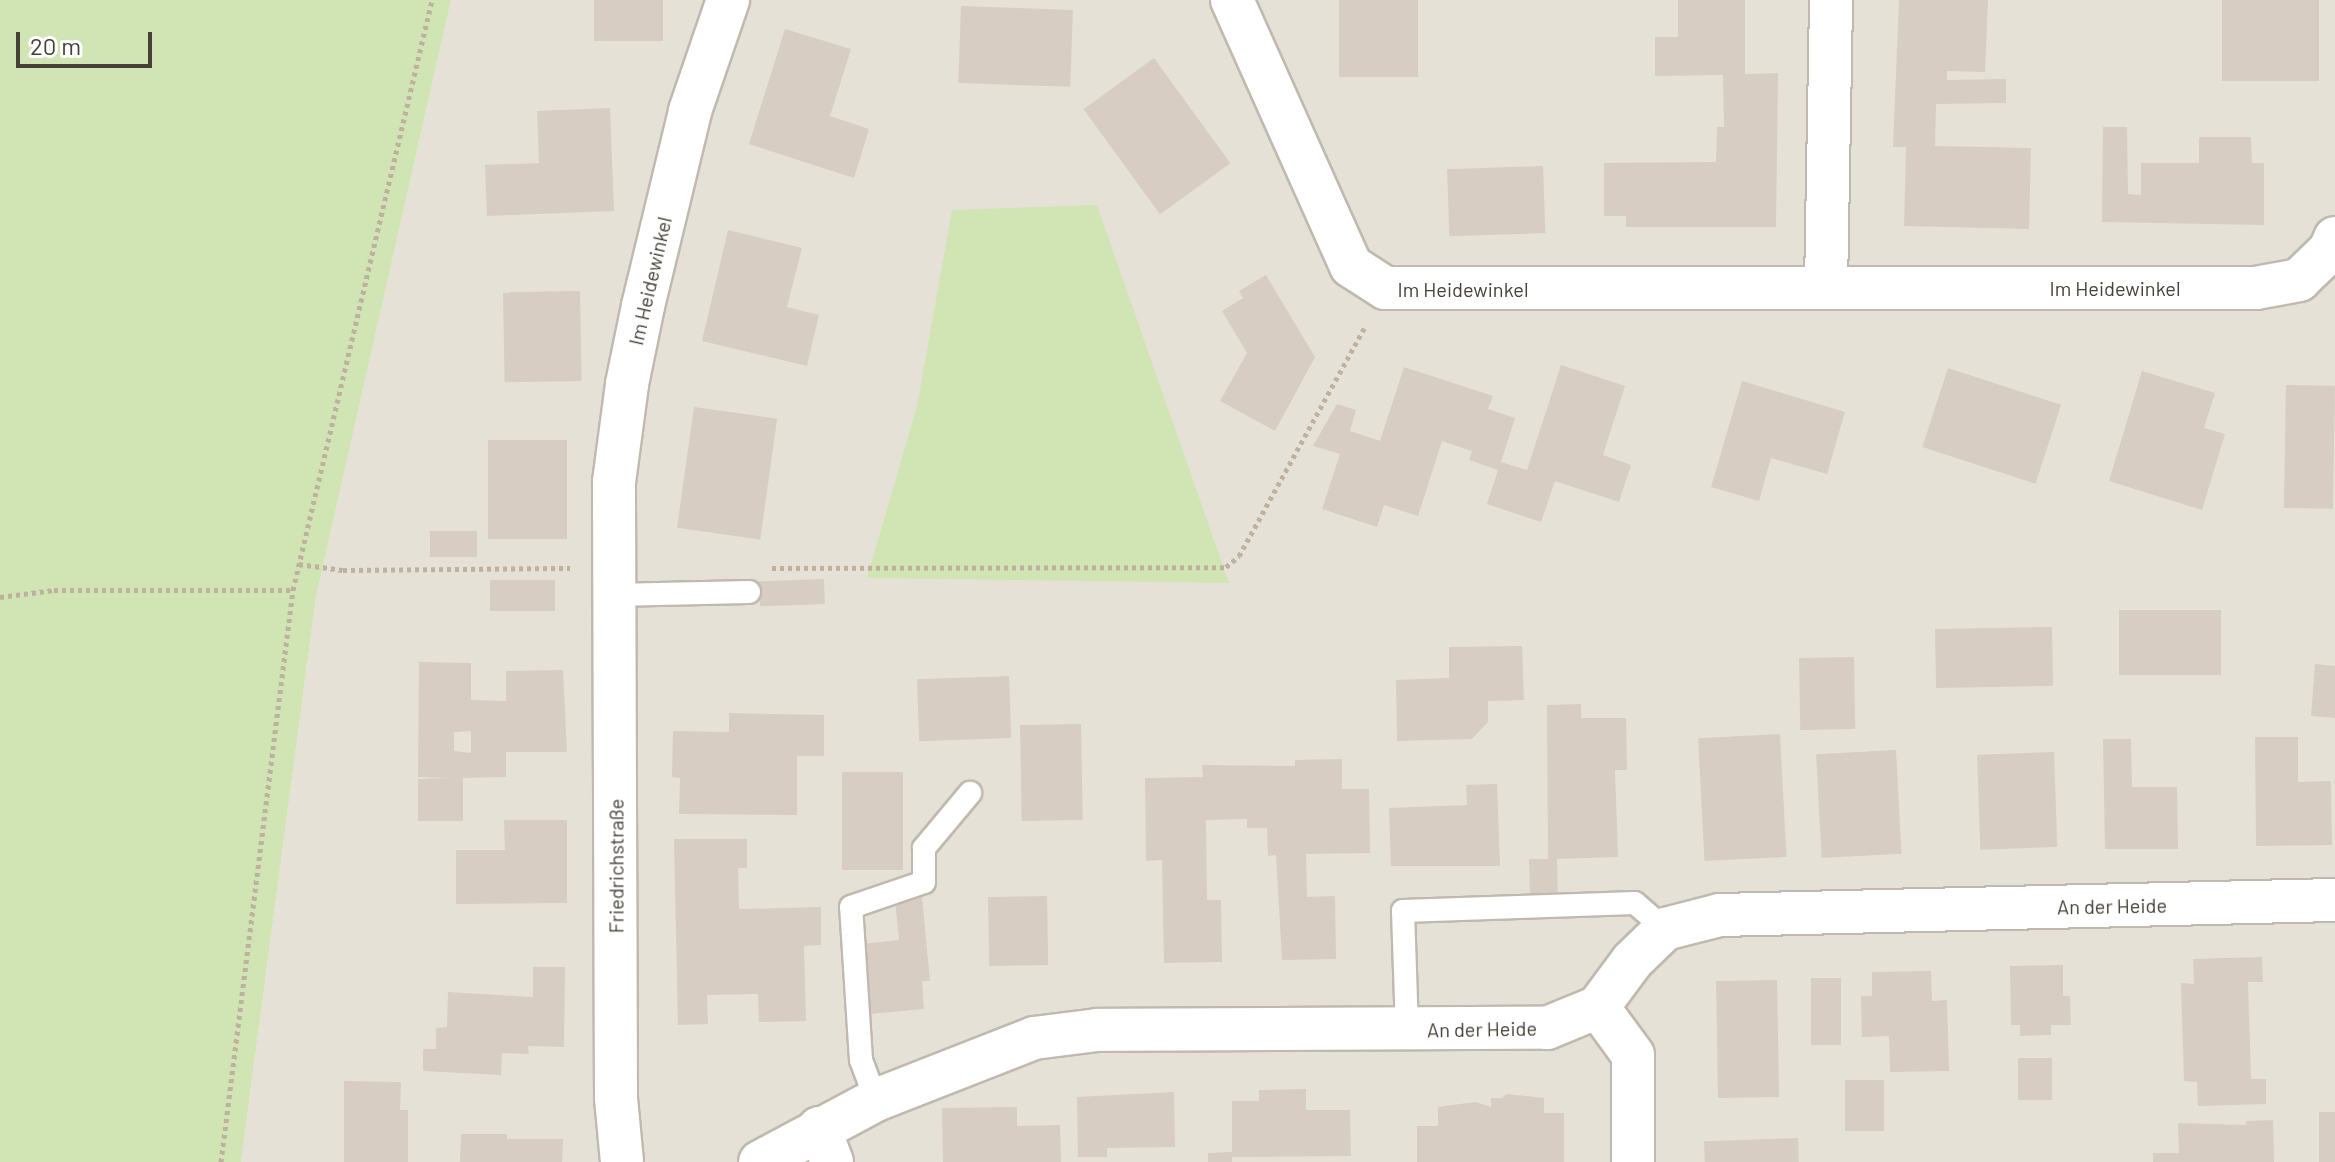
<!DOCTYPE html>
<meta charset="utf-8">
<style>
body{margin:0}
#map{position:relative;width:2335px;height:1162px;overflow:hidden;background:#f3efe8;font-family:Barlow,sans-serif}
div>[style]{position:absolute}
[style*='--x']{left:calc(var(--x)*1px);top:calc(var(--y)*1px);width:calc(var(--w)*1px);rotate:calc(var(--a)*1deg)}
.residential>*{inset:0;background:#e6e1d7}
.green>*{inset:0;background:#d1e4b4}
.building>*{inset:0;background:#d7cdc2;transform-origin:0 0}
.path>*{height:5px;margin-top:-2.5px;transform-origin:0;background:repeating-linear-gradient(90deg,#beb19e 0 4px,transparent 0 8px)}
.roads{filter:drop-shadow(2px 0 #c1b9af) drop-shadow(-2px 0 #c1b9af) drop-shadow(0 2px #c1b9af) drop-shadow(0 -2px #c1b9af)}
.service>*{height:22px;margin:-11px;padding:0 11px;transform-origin:11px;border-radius:11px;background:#fff}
.minor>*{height:42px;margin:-21px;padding:0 21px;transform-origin:21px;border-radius:21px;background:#fff}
span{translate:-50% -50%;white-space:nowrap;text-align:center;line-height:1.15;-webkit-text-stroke:6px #fff;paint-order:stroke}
.street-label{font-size:20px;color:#464038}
.scale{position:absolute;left:16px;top:32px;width:136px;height:36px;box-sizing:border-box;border:4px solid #464038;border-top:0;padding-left:10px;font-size:24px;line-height:28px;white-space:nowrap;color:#464038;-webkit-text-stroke:6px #fff;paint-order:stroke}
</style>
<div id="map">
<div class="residential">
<div style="clip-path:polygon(451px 0,2335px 0,2335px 1162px,241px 1162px,316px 597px)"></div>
</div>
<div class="green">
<div style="clip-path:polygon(0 0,451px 0,316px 597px,241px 1162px,0 1162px)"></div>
<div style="clip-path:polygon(1097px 205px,1229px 583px,867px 578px,917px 406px,952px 210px)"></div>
</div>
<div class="building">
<div style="left:594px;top:0;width:69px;height:41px"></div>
<div style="left:1339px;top:0;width:79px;height:77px"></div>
<div style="clip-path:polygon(1678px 0,1745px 0,1745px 74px,1778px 73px,1776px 227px,1626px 227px,1626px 216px,1604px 216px,1604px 163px,1716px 162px,1717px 127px,1724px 127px,1723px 75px,1655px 76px,1655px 37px,1678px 37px)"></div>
<div style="clip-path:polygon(1899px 0,1988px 0,1985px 72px,1947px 71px,1947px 80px,2006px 79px,2006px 103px,1936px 104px,1935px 146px,2031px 148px,2029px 229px,1904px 226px,1906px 147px,1893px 147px)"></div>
<div style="left:2222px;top:0;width:97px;height:81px"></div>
<div style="left:961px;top:6px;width:112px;height:77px;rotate:2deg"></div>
<div style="clip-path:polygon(785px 29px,851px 49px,830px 116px,869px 129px,854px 178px,749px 144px)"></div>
<div style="left:1154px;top:58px;width:130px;height:87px;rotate:54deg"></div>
<div style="clip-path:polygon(610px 108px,614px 211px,487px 216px,485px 165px,539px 163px,537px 111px)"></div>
<div style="clip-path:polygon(2103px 127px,2127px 127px,2128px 194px,2141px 195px,2141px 163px,2199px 163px,2199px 137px,2251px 137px,2252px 163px,2264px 163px,2264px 225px,2102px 222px)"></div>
<div style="left:1543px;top:166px;width:67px;height:96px;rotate:88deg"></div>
<div style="clip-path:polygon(728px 230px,802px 248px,787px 307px,819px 315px,807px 366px,702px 341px)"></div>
<div style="clip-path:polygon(1266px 275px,1315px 357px,1275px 431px,1220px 401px,1247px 353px,1222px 311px,1243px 298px,1239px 291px)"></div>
<div style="left:580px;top:291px;width:90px;height:77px;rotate:89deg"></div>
<div style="clip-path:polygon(1561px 365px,1625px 386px,1603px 455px,1631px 465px,1619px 502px,1555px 481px,1541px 522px,1487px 504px,1498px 470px,1469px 460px,1472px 451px,1442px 441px,1418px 516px,1384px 505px,1377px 527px,1322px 509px,1340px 454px,1313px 446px,1337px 404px,1356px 410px,1350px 431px,1380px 441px,1404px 367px,1493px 396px,1488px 409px,1515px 418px,1501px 462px,1527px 470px)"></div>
<div style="left:1948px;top:368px;width:119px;height:83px;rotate:18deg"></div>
<div style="clip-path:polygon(2142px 371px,2215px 393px,2204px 428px,2225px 434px,2202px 510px,2109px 481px)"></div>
<div style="clip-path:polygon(1742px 381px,1845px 412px,1827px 474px,1771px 458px,1759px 501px,1711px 487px)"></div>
<div style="left:2286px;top:385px;width:49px;height:123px;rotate:1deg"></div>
<div style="left:694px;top:407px;width:84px;height:122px;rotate:8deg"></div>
<div style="left:488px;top:440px;width:79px;height:99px"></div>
<div style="left:477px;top:531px;width:26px;height:47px;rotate:90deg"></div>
<div style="left:824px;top:579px;width:25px;height:65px;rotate:88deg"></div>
<div style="left:490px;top:580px;width:65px;height:31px"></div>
<div style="left:2119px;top:610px;width:102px;height:65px"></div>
<div style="left:2052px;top:627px;width:59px;height:117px;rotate:89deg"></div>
<div style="clip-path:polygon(1522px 646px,1524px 700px,1488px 701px,1488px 722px,1472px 739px,1397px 741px,1396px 680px,1449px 678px,1449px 647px)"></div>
<div style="left:1854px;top:657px;width:72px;height:55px;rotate:89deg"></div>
<div style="clip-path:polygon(evenodd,419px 662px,471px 663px,471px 700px,506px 701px,506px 671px,563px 670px,567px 752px,506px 752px,506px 777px,463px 778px,463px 821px,418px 821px,418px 779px,450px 778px,418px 777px,419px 662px,471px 731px,471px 753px,454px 751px,454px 732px,471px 731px)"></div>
<div style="clip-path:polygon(2315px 664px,2335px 666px,2335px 718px,2311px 716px)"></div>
<div style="left:1009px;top:676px;width:62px;height:92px;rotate:88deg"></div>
<div style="clip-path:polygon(1581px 704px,1581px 718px,1626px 718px,1627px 770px,1615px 770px,1618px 857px,1557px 859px,1558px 897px,1530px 898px,1529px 859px,1548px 859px,1547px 705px)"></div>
<div style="clip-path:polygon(729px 713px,824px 715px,824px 756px,797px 756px,797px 815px,679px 814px,680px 778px,672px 777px,673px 731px,729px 732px)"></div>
<div style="left:1081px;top:724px;width:96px;height:61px;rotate:89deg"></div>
<div style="left:1780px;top:734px;width:123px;height:82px;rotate:87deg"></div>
<div style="clip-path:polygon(2255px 737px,2298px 737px,2298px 782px,2331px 781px,2332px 845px,2256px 846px)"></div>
<div style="clip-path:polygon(2103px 739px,2131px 739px,2132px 787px,2177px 787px,2178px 849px,2105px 849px)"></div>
<div style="left:1896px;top:750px;width:104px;height:80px;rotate:87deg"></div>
<div style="left:2054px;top:752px;width:95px;height:77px;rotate:88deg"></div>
<div style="clip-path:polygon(1342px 759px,1342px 789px,1369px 789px,1370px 853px,1306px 854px,1307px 897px,1335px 896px,1336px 959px,1282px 960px,1276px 855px,1268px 856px,1267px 828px,1247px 828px,1247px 819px,1206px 820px,1207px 900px,1221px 900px,1222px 962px,1164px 963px,1162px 860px,1146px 861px,1145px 778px,1203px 777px,1202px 765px,1295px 766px,1295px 760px)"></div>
<div style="left:842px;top:772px;width:61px;height:98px"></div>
<div style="clip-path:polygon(1497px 784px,1500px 866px,1391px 866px,1389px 808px,1467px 805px,1466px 785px)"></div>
<div style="clip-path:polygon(504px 820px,567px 820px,567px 903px,456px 904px,456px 850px,505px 850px)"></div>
<div style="clip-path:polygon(674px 839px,747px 839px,747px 868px,738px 868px,739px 909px,821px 907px,821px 945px,804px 946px,806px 1021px,759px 1022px,758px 994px,707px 995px,708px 1024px,678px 1025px)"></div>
<div style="left:1047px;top:896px;width:69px;height:59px;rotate:89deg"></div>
<div style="clip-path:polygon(922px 897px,930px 981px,922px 981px,924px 1009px,870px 1014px,863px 944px,899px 940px,895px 900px)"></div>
<div style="clip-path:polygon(2262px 957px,2263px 982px,2248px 982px,2251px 1079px,2266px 1079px,2266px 1104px,2198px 1106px,2197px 1082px,2184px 1081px,2181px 983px,2194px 984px,2193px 959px)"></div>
<div style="clip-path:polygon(2063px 965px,2063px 996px,2070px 996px,2071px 1025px,2051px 1025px,2051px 1035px,2020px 1036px,2020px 1025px,2011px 1025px,2010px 966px)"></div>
<div style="clip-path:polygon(533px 967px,565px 967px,564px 1047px,528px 1046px,529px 1054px,502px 1053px,501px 1075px,423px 1071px,423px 1049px,436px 1049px,436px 1028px,447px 1027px,448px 992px,533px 997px)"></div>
<div style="clip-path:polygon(1931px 971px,1932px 1001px,1947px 1000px,1949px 1071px,1890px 1072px,1889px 1036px,1862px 1037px,1861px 996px,1872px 996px,1872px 972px)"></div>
<div style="left:1811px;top:978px;width:30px;height:67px"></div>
<div style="left:1777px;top:980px;width:117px;height:61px;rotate:89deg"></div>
<div style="left:2052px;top:1058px;width:42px;height:34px;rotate:90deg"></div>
<div style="left:1845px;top:1080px;width:39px;height:51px"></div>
<div style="clip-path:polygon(344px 1081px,401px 1082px,400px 1110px,408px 1110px,408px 1162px,344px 1162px)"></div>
<div style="clip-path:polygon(1306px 1089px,1306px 1110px,1350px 1110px,1351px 1156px,1232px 1157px,1232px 1162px,1208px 1162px,1208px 1153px,1232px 1152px,1232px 1101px,1259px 1101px,1259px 1090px)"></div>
<div style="clip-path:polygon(1174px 1092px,1175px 1147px,1107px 1148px,1107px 1157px,1078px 1157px,1077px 1097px)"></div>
<div style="clip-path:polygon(1507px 1094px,1544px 1098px,1544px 1113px,1564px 1113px,1564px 1162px,1417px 1162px,1417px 1126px,1438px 1126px,1438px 1107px,1475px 1102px,1491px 1107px,1491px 1098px,1502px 1098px)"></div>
<div style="clip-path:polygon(1017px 1107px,1017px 1126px,1060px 1125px,1061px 1162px,943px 1162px,942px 1108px)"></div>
<div style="left:2319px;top:1112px;width:16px;height:50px"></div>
<div style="clip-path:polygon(2273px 1120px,2274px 1162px,2153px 1162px,2153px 1153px,2179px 1153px,2178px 1123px,2246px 1125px,2246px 1121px)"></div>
<div style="clip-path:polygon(461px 1134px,507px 1134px,507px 1139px,563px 1139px,562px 1162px,460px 1162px)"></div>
<div style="left:1798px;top:1138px;width:24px;height:94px;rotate:88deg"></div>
</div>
<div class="path">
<div style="--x:299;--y:564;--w:44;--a:7.8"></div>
<div style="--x:343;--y:570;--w:227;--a:-0.5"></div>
<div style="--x:772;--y:568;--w:454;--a:-0.1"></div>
<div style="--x:1226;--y:567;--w:17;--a:-40"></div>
<div style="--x:1239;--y:556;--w:264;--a:-61.2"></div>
<div style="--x:0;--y:597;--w:54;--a:-7.4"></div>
<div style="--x:54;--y:590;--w:239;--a:0"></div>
<div style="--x:221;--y:1162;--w:577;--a:-82.83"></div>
<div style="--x:293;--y:590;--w:606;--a:-76.74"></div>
</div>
<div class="roads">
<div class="service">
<div style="--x:613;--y:595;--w:136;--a:-1.3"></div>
<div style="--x:1407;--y:1031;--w:120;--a:-91.9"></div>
<div style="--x:1403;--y:911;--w:232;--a:-2"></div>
<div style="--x:1635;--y:903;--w:40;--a:41"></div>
<div style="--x:876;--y:1100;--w:43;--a:-110.6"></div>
<div style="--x:861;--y:1060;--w:153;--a:-93.7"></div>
<div style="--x:851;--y:907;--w:77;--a:-18.9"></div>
<div style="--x:924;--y:882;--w:34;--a:-90"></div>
<div style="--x:924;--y:848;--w:72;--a:-50.1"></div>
</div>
<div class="minor">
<div style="--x:1232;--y:0;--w:291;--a:65.9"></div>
<div style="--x:1351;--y:266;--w:40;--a:32.9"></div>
<div style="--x:1385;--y:288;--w:871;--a:0"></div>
<div style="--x:2256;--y:288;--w:44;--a:-10.5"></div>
<div style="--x:2299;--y:280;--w:43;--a:-44.1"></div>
<div style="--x:2330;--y:250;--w:13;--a:-67"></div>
<div style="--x:1826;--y:288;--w:288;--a:-89"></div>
<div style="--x:1598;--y:1007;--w:59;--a:53.9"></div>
<div style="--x:1633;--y:1055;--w:107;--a:90"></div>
<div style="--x:819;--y:1128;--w:36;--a:69"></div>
<div style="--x:622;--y:1162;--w:64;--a:-95.4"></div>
<div style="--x:616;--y:1098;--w:616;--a:-90.19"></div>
<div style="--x:614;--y:482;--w:99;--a:-82.4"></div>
<div style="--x:627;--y:384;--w:80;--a:-78.4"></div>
<div style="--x:643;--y:306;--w:201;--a:-76.4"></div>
<div style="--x:690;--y:111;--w:117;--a:-71.1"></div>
<div style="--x:760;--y:1162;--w:132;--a:-28.1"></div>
<div style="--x:876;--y:1100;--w:170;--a:-21.4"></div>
<div style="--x:1034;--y:1038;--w:64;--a:-7.2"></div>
<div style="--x:1097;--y:1030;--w:450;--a:-0.3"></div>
<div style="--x:1547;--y:1028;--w:55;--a:-22.4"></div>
<div style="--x:1598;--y:1007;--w:57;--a:-53.5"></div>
<div style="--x:1632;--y:961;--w:46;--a:-44.1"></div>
<div style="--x:1665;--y:929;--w:57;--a:-14.3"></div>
<div style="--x:1720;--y:915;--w:615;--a:-1.4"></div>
</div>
</div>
<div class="street-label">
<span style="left:650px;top:281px;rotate:-77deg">Im Heidewinkel</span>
<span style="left:2115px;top:288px">Im Heidewinkel</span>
<span style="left:1463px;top:289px">Im Heidewinkel</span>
<span style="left:616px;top:866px;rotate:-90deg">Friedrichstraße</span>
<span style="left:2112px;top:906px;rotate:-1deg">An der Heide</span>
<span style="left:1482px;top:1029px;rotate:-1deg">An der Heide</span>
</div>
<div class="scale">20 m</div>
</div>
